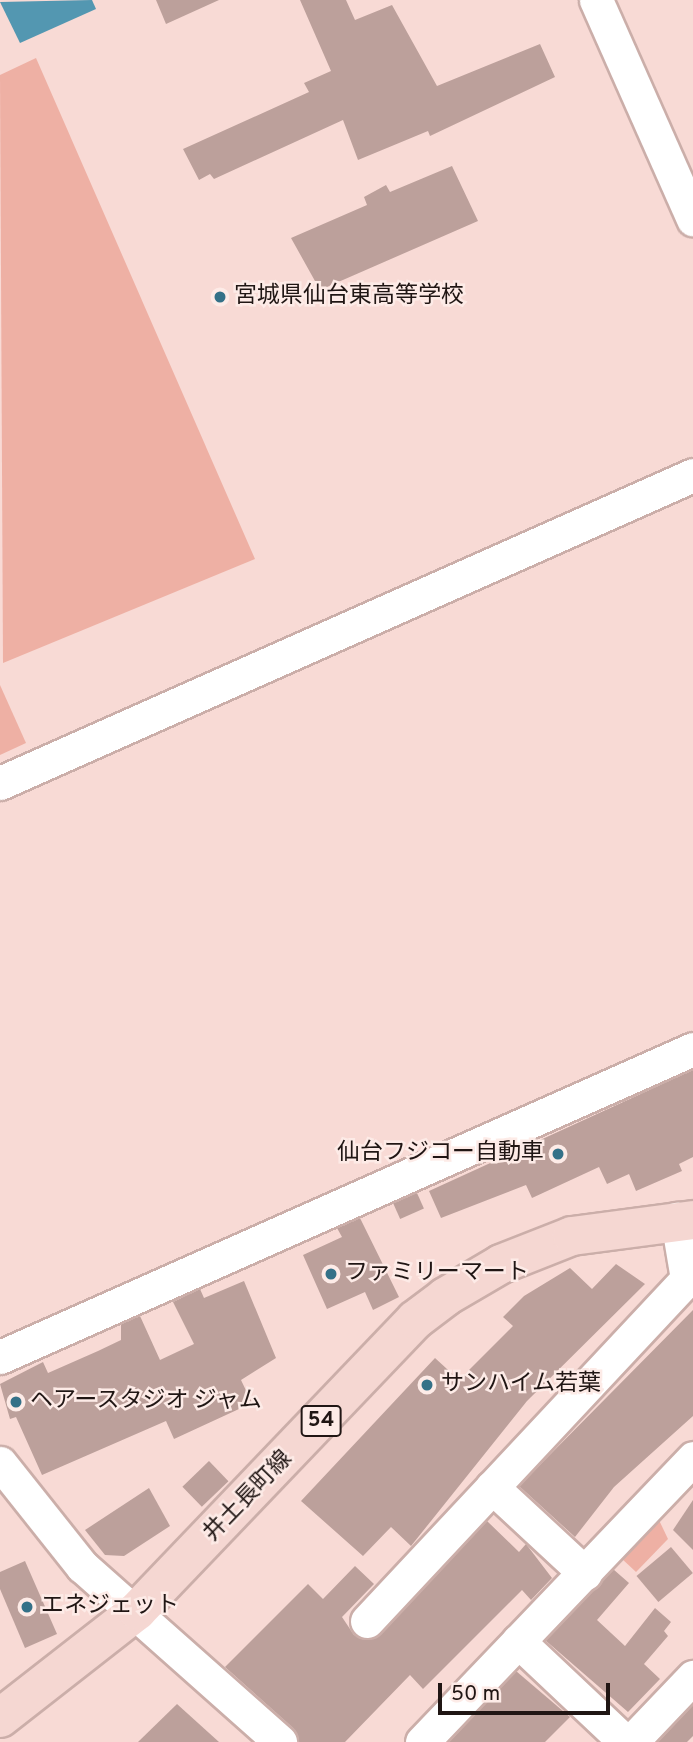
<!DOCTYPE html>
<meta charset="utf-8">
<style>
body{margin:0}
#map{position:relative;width:693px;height:1742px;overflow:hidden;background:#f8dad5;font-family:Overpass,"Noto Sans JP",sans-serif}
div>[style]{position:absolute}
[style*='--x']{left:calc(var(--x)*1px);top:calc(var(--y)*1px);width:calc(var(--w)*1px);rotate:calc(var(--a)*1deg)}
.green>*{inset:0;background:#eeb0a4}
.water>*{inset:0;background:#5397b1}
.building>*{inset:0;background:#bca09b;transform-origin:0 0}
.roads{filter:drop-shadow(2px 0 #cbaea9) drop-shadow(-2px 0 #cbaea9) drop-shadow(0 2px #cbaea9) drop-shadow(0 -2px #cbaea9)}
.minor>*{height:33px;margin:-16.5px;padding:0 16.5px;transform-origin:16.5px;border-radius:16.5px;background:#fff}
.major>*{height:38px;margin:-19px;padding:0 19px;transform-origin:19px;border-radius:19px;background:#f5d7d2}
.dots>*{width:19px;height:19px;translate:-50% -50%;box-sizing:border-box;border:4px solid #fdebe7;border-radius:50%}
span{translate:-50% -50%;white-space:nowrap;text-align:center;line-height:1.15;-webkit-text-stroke:5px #fdebe7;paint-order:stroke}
.shield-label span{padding:2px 5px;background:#fdebe7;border:2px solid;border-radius:5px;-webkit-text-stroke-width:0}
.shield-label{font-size:21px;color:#201614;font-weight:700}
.poi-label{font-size:23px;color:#201614}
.left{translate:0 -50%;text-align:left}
.right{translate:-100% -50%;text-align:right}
.street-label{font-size:23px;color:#201614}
.scale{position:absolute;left:438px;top:1683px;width:172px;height:32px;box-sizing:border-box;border:4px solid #201614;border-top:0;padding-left:9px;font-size:21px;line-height:24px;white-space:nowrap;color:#201614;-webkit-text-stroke:5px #fdebe7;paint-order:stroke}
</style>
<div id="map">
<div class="green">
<div style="clip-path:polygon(36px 58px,255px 559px,3px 663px,0 75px)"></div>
<div style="clip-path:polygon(0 685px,26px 743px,0 755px)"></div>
<div style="clip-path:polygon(658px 1518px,668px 1539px,636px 1572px,620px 1557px)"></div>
</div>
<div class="water">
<div style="clip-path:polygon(92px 0,96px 9px,20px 43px,0 2px)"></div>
</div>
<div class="building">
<div style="clip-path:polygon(156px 0,219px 0,166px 24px)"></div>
<div style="clip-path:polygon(300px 0,346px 0,355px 20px,392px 5px,437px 86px,540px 44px,555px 77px,430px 136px,428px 131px,358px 160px,343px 120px,214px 179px,210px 174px,199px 180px,183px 149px,309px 92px,304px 83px,331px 71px)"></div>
<div style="clip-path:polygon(452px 166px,478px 221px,320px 290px,291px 238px,367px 205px,364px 197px,386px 185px,390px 192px)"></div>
<div style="clip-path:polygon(693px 1070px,693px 1157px,679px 1164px,682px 1171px,636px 1191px,629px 1174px,607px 1184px,599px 1167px,532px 1198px,526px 1185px,441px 1218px,429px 1191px)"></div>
<div style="left:417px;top:1193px;width:17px;height:26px;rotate:66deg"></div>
<div style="clip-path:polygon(360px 1218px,399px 1297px,373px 1310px,365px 1292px,327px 1309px,303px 1255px,342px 1237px,337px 1228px)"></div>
<div style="clip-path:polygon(616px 1264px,645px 1284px,527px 1401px,411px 1546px,391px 1527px,363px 1556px,301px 1501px,435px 1358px,459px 1380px,513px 1326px,503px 1317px,524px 1296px,570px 1268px,592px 1289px)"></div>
<div style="clip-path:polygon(244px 1281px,276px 1358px,241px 1380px,252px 1403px,174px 1439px,166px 1421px,42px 1475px,16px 1417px,10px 1419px,0 1384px,43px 1362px,48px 1373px,98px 1351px,121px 1340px,121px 1324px,140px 1316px,160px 1360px,194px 1344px,173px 1302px,200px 1289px,204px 1298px)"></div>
<div style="clip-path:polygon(693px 1310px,693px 1416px,614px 1487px,575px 1537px,519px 1486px)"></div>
<div style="left:209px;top:1461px;width:28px;height:37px;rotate:46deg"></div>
<div style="clip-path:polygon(149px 1488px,170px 1526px,124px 1556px,105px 1555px,85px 1530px)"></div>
<div style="clip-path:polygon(693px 1500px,693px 1550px,673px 1530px)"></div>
<div style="clip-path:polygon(487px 1521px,519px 1552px,526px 1544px,552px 1578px,531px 1600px,522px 1590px,423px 1689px,410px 1675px,345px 1742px,299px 1742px,293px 1728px,225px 1667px,308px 1584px,323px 1599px,355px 1566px,374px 1584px,342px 1617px,354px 1635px,373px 1639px)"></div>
<div style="left:671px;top:1547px;width:34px;height:45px;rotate:50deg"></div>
<div style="clip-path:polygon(25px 1561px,57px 1634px,25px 1648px,0 1589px,0 1572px)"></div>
<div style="clip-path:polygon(613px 1569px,629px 1583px,597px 1620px,625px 1646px,655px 1608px,671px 1622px,664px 1631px,668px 1636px,644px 1664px,660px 1679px,628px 1712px,545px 1640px)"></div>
<div style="clip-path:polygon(516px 1671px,570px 1717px,545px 1742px,449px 1742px)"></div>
<div style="clip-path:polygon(177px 1704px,219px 1742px,138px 1742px)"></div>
<div style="clip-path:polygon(693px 1705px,693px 1736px,687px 1742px,658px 1742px)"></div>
</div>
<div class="roads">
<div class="minor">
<div style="--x:596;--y:0;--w:240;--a:66.1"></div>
<div style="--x:0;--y:783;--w:758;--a:-23.96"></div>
<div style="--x:0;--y:1357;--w:758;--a:-23.96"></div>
<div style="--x:0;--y:1463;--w:132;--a:51.5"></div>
<div style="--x:82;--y:1566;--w:265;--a:41.6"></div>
<div style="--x:492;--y:1487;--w:127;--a:42.8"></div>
<div style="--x:367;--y:1621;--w:468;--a:-46.9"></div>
<div style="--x:687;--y:1279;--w:61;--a:-99.5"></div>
<div style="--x:518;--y:1641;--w:147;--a:43.3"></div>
<div style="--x:422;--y:1742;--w:393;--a:-46.3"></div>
<div style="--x:631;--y:1742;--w:90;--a:-46.4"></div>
</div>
<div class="major">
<div style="--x:0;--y:1718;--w:174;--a:-38"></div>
<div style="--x:137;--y:1611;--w:402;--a:-46.3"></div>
<div style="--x:415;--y:1320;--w:38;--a:-37"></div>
<div style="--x:445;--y:1297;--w:65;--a:-30.5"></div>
<div style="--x:501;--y:1264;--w:76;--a:-21.5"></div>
<div style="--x:572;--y:1236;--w:122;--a:-7.5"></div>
</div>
</div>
<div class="dots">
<div style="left:220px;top:297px;background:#347188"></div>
<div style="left:558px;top:1154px;background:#347188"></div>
<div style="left:331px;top:1274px;background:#347188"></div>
<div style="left:427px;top:1385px;background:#347188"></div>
<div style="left:16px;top:1402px;background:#347188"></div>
<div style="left:27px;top:1607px;background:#347188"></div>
</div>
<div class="shield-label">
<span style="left:321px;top:1421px">54</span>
</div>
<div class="poi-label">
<span class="left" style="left:234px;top:297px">宮城県仙台東高等学校</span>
<span class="right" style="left:544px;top:1154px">仙台フジコー自動車</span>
<span class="left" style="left:345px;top:1274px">ファミリーマート</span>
<span class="left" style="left:441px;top:1385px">サンハイム若葉</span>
<span class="left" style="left:30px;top:1402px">ヘアースタジオ ジャム</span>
<span class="left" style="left:41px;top:1607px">エネジェット</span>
</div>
<div class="street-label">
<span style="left:249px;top:1497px;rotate:-46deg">井土長町線</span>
</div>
<div class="scale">50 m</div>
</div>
